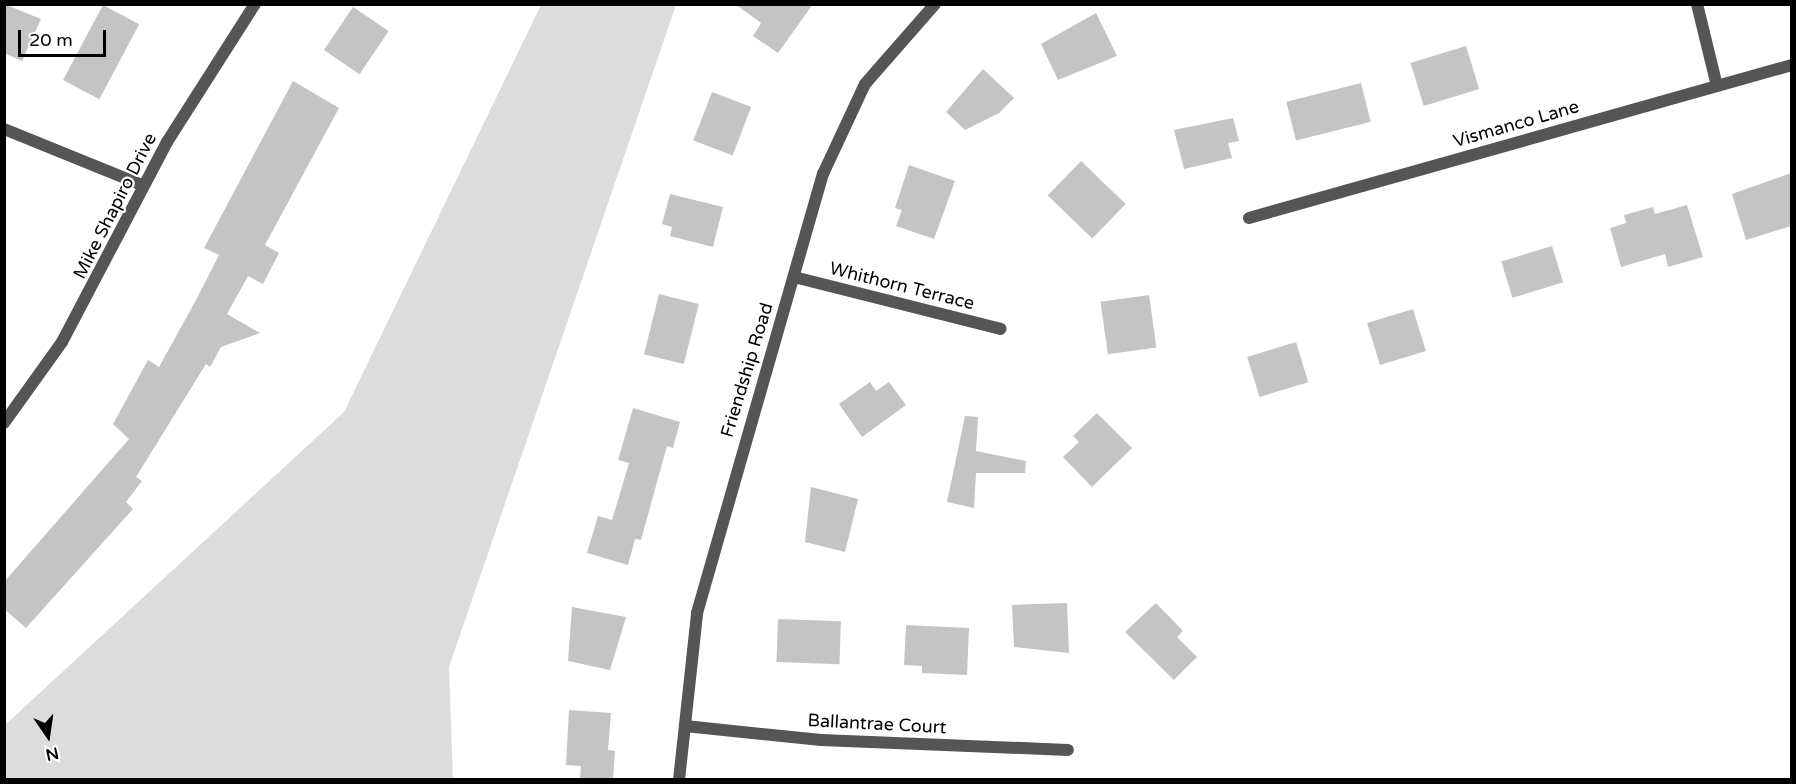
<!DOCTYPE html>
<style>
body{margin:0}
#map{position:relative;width:1796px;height:784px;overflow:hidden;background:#fff;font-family:"Varela Round",sans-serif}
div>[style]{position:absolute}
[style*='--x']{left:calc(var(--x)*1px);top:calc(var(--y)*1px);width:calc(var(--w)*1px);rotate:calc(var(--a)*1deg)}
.green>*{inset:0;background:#dcdcdc}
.building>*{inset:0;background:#c4c4c4;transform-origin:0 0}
.service>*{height:12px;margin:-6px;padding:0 6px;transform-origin:6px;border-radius:6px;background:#555}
.minor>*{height:12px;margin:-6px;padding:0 6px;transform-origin:6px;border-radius:6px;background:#555}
span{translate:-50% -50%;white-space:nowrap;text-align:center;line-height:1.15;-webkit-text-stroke:4.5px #fff;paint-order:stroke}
.street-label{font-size:18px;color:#000}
.frame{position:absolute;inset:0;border:6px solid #000;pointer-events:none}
.north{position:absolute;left:18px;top:706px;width:60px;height:60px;-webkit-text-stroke:4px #fff;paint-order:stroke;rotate:167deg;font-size:16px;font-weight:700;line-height:24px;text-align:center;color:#000}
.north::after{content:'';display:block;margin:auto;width:21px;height:27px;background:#000;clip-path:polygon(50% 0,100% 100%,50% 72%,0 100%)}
.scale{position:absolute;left:18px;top:30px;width:88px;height:27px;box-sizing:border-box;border:3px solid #000;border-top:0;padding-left:8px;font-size:18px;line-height:21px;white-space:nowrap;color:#000;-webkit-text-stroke:4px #fff;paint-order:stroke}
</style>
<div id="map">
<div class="green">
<div style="clip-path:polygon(541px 5px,676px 5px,449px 667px,453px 779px,5px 779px,5px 725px,344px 412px)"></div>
</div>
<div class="building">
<div style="clip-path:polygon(4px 4px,41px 19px,22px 61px,4px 53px)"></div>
<div style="clip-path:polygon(735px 4px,813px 4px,778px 53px,753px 36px,761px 23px)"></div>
<div style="left:103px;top:5px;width:41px;height:85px;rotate:28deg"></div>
<div style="left:353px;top:7px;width:43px;height:52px;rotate:34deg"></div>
<div style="clip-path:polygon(1096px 13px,1117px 56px,1058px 80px,1041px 44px)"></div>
<div style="left:1466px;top:46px;width:45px;height:58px;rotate:73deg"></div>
<div style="clip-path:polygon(983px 69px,1014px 98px,999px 113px,965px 130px,946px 112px)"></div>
<div style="clip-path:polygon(293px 81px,339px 108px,265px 245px,279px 253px,263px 284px,248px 276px,227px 314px,260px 333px,221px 347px,210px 367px,206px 364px,136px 477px,142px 481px,126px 502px,133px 509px,26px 628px,4px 609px,4px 582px,129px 439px,113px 424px,148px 360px,159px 367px,196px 300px,219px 255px,204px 248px)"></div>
<div style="left:1361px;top:83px;width:40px;height:77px;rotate:76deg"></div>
<div style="left:712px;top:92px;width:42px;height:52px;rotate:21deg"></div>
<div style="clip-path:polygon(1233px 118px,1239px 141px,1228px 143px,1232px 158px,1184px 169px,1174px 130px)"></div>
<div style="left:1081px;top:161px;width:62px;height:48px;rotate:44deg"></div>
<div style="clip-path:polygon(909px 165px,955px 181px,934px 239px,896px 226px,902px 210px,895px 208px)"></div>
<div style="clip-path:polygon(1791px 173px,1791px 226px,1746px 240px,1732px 194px)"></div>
<div style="clip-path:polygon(670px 194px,723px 207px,713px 247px,670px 236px,672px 227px,662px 224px)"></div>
<div style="clip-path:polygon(1687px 205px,1703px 257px,1668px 267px,1665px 254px,1621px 267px,1610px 228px,1626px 223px,1624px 215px,1653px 207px,1655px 214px)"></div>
<div style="left:1552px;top:246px;width:38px;height:53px;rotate:73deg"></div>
<div style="left:659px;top:294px;width:41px;height:62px;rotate:14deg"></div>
<div style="left:1149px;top:295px;width:53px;height:49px;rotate:82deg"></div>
<div style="left:1413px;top:309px;width:44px;height:48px;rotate:73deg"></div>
<div style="left:1296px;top:342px;width:42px;height:51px;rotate:73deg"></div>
<div style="clip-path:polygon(870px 382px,876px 391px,889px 382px,906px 405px,862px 437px,839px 404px)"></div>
<div style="clip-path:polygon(633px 408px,680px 422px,673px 448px,667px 446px,641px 540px,635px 539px,628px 565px,587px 553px,598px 516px,612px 520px,629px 463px,618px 460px)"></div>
<div style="clip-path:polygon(1097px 413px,1132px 448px,1092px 487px,1063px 457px,1079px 442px,1073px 436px)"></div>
<div style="clip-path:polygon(965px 416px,978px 417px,976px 451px,1026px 461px,1025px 473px,976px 473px,974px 508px,947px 502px)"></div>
<div style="clip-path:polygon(811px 487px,858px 499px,845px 552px,805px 542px)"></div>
<div style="clip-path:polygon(1067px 603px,1069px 653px,1014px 647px,1012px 605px)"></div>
<div style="clip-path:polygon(1156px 603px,1183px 631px,1177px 637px,1197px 657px,1174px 680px,1125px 632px)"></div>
<div style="clip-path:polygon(572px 607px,626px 617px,610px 670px,568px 661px)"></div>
<div style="left:778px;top:619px;width:63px;height:43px;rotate:2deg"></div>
<div style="clip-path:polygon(906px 625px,969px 628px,967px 675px,922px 673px,922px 666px,904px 665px)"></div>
<div style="clip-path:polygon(569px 710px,611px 713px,608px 750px,615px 751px,613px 780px,580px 780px,581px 766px,566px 765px)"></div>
</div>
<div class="service">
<div style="--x:1697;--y:4;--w:84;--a:76.3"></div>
</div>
<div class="minor">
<div style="--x:4;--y:129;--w:149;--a:22.1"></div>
<div style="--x:1249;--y:218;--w:564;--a:-15.74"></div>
<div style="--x:794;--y:277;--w:213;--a:14.1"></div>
<div style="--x:4;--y:423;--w:100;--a:-54.4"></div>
<div style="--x:62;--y:342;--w:226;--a:-62.3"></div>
<div style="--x:167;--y:142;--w:164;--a:-57.5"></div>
<div style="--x:685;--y:726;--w:137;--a:5.9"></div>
<div style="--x:821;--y:740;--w:247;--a:2.3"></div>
<div style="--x:679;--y:780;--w:168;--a:-83.8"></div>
<div style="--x:697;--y:613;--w:457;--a:-74"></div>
<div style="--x:823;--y:174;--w:99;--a:-65"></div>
<div style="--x:865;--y:84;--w:106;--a:-48.8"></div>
</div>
<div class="street-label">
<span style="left:1516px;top:124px;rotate:-16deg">Vismanco Lane</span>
<span style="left:115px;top:206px;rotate:-63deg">Mike Shapiro Drive</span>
<span style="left:902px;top:286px;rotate:14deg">Whithorn Terrace</span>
<span style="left:747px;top:370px;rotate:-73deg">Friendship Road</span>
<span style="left:877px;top:724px;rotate:3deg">Ballantrae Court</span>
</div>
<div class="frame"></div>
<div class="north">N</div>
<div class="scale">20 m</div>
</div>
